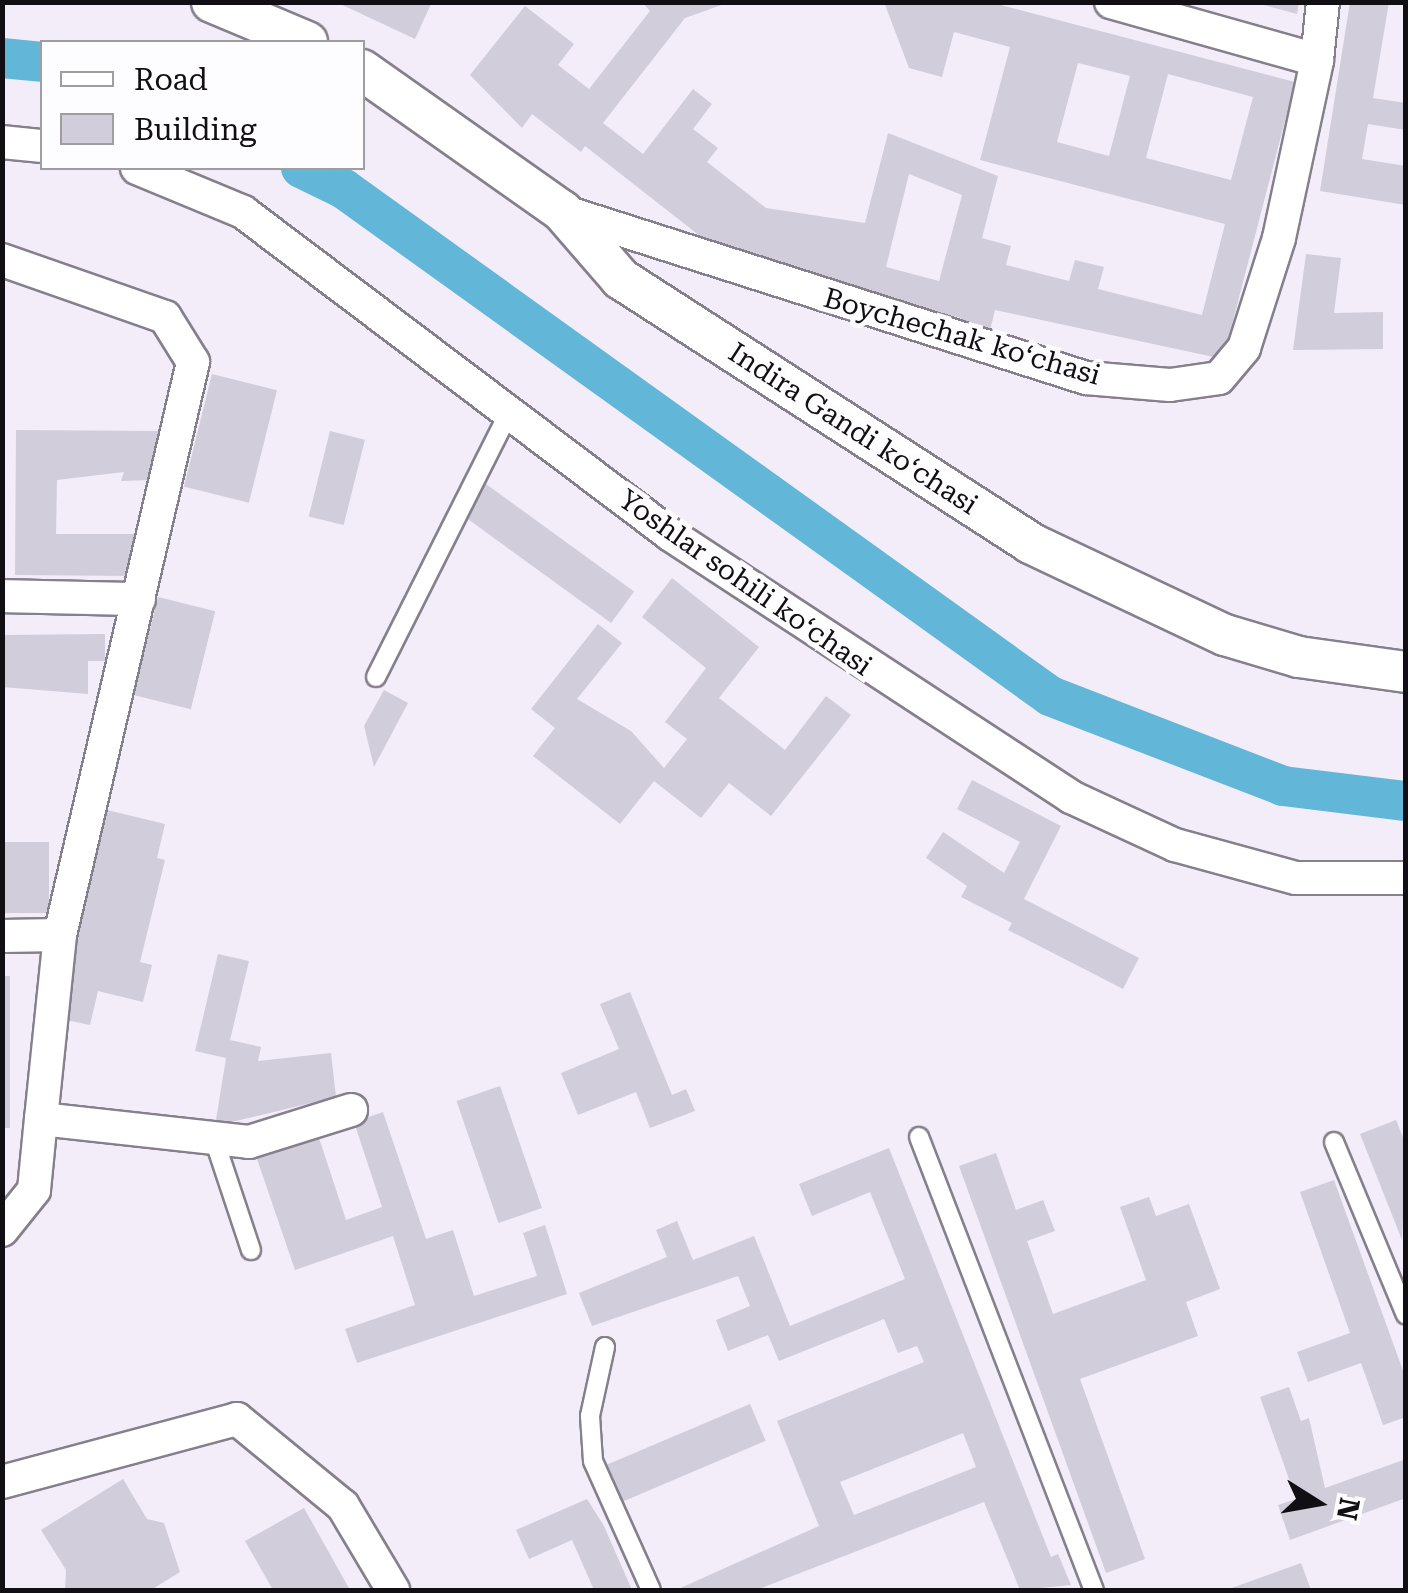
<!DOCTYPE html>
<meta charset="utf-8">
<style>
body{margin:0}
#map{position:relative;width:1408px;height:1593px;overflow:hidden;background:#f3ecf9;font-family:"Roboto Serif",serif}
div>[style]{position:absolute}
[style*='--x']{left:calc(var(--x)*1px);top:calc(var(--y)*1px);width:calc(var(--w)*1px);rotate:calc(var(--a)*1deg)}
.canal>*{height:40px;margin:-20px;padding:0 20px;transform-origin:20px;border-radius:20px;background:#62b6d7}
.building>*{inset:0;background:#d2cddb;transform-origin:0 0}
.roads{filter:drop-shadow(2px 0 #867f8c) drop-shadow(-2px 0 #867f8c) drop-shadow(0 2px #867f8c) drop-shadow(0 -2px #867f8c)}
.service>*{height:18px;margin:-9px;padding:0 9px;transform-origin:9px;border-radius:9px;background:#fff}
.minor>*{height:32px;margin:-16px;padding:0 16px;transform-origin:16px;border-radius:16px;background:#fff}
.tertiary>*{height:40px;margin:-20px;padding:0 20px;transform-origin:20px;border-radius:20px;background:#fff}
span{translate:-50% -50%;white-space:nowrap;text-align:center;line-height:1.15;-webkit-text-stroke:10px #fdfcfe;paint-order:stroke}
.street-label{font-size:28px;color:#120f14}
.frame{position:absolute;inset:0;border:5px solid #120f14;pointer-events:none}
.legend{position:absolute;left:40px;top:40px;width:325px;height:130px;box-sizing:border-box;background:#fdfcfe;border:2px solid #9f9da0;margin:0;padding:12px 18px;list-style:none;font-size:30px;color:#120f14}
.legend li{display:flex;align-items:center;gap:20px;height:50px}
.legend b{width:50px;border:2px solid #9f9da0}
.north{position:absolute;left:1268px;top:1453px;width:100px;height:100px;-webkit-text-stroke:8px #fdfcfe;paint-order:stroke;rotate:101deg;font-size:28px;font-weight:700;line-height:40px;text-align:center;color:#120f14}
.north::after{content:'';display:block;margin:auto;width:35px;height:45px;background:#120f14;clip-path:polygon(50% 0,100% 100%,50% 72%,0 100%)}
</style>
<div id="map">
<div class="canal">
<div style="--x:2;--y:58;--w:40;--a:5.7"></div>
<div style="--x:301;--y:168;--w:48;--a:26"></div>
<div style="--x:344;--y:189;--w:869;--a:35.68"></div>
<div style="--x:1050;--y:696;--w:250;--a:21.1"></div>
<div style="--x:1283;--y:786;--w:124;--a:7"></div>
</div>
<div class="building">
<div style="clip-path:polygon(336px 2px,432px 2px,415px 39px)"></div>
<div style="clip-path:polygon(evenodd,642px 2px,727px 3px,685px 18px,603px 123px,643px 154px,693px 89px,712px 104px,693px 129px,718px 148px,707px 162px,766px 208px,865px 223px,888px 133px,998px 176px,982px 238px,1011px 246px,1006px 265px,1069px 281px,1075px 260px,1104px 267px,1098px 289px,1202px 315px,1225px 224px,980px 160px,1010px 47px,954px 32px,942px 77px,909px 68px,884px 2px,989px 2px,1295px 82px,1223px 359px,995px 310px,988px 338px,958px 330px,961px 318px,728px 258px,585px 146px,581px 152px,532px 114px,522px 128px,470px 75px,525px 6px,574px 44px,558px 65px,589px 89px,650px 11px,642px 2px,1078px 63px,1130px 76px,1109px 156px,1057px 142px,1078px 63px,642px 2px,1168px 74px,1253px 97px,1231px 180px,1146px 158px,1168px 74px,642px 2px,909px 174px,962px 195px,939px 281px,886px 267px,909px 174px)"></div>
<div style="clip-path:polygon(1253px 2px,1299px 2px,1297px 14px)"></div>
<div style="clip-path:polygon(1350px 2px,1389px 2px,1373px 98px,1406px 103px,1406px 130px,1368px 124px,1362px 159px,1406px 166px,1406px 205px,1320px 191px)"></div>
<div style="clip-path:polygon(1306px 254px,1341px 258px,1334px 313px,1383px 312px,1383px 349px,1293px 350px)"></div>
<div style="left:212px;top:374px;width:67px;height:116px;rotate:14deg"></div>
<div style="clip-path:polygon(16px 430px,163px 431px,153px 480px,121px 481px,124px 472px,57px 480px,56px 534px,142px 534px,133px 576px,15px 575px)"></div>
<div style="left:330px;top:431px;width:36px;height:88px;rotate:14deg"></div>
<div style="left:486px;top:484px;width:183px;height:39px;rotate:36deg"></div>
<div style="clip-path:polygon(672px 578px,759px 647px,719px 698px,785px 750px,826px 696px,851px 715px,771px 816px,729px 783px,701px 818px,654px 781px,620px 824px,533px 756px,555px 728px,531px 709px,598px 624px,622px 643px,577px 699px,631px 731px,664px 768px,687px 739px,665px 722px,706px 668px,642px 617px)"></div>
<div style="left:158px;top:597px;width:59px;height:101px;rotate:14deg"></div>
<div style="clip-path:polygon(105px 634px,105px 661px,88px 661px,88px 694px,2px 687px,2px 635px)"></div>
<div style="clip-path:polygon(384px 690px,408px 703px,374px 767px,364px 726px)"></div>
<div style="clip-path:polygon(972px 780px,1061px 826px,1024px 899px,1139px 958px,1123px 989px,1008px 930px,1012px 923px,961px 897px,967px 886px,926px 858px,943px 832px,1004px 873px,1020px 842px,957px 809px)"></div>
<div style="clip-path:polygon(107px 810px,165px 824px,157px 858px,165px 860px,140px 962px,152px 965px,143px 1002px,98px 991px,90px 1025px,57px 1018px)"></div>
<div style="left:2px;top:842px;width:47px;height:71px"></div>
<div style="clip-path:polygon(218px 954px,249px 961px,230px 1040px,261px 1047px,258px 1061px,331px 1053px,336px 1097px,215px 1126px,226px 1058px,195px 1051px)"></div>
<div style="left:2px;top:976px;width:8px;height:152px"></div>
<div style="clip-path:polygon(630px 992px,672px 1095px,686px 1089px,695px 1111px,650px 1128px,636px 1092px,578px 1115px,561px 1073px,619px 1049px,600px 1004px)"></div>
<div style="left:500px;top:1086px;width:129px;height:46px;rotate:71deg"></div>
<div style="clip-path:polygon(383px 1112px,426px 1239px,453px 1230px,474px 1296px,537px 1276px,523px 1233px,545px 1225px,567px 1294px,357px 1363px,345px 1329px,415px 1305px,393px 1236px,295px 1270px,256px 1156px,318px 1135px,346px 1220px,382px 1207px,354px 1122px)"></div>
<div style="clip-path:polygon(1396px 1120px,1406px 1145px,1402px 1240px,1360px 1134px)"></div>
<div style="clip-path:polygon(evenodd,889px 1148px,1051px 1557px,1058px 1554px,1071px 1585px,1020px 1590px,984px 1502px,756px 1590px,676px 1590px,819px 1526px,777px 1421px,924px 1362px,917px 1346px,898px 1353px,884px 1319px,779px 1361px,768px 1335px,728px 1351px,716px 1320px,750px 1306px,738px 1276px,592px 1326px,579px 1293px,667px 1257px,656px 1230px,677px 1221px,693px 1260px,754px 1236px,790px 1326px,905px 1279px,870px 1192px,812px 1216px,799px 1184px,889px 1148px,963px 1433px,976px 1467px,854px 1515px,840px 1482px,963px 1433px)"></div>
<div style="clip-path:polygon(996px 1153px,1016px 1210px,1043px 1200px,1055px 1231px,1027px 1241px,1053px 1314px,1146px 1280px,1120px 1207px,1149px 1197px,1156px 1216px,1189px 1204px,1220px 1289px,1186px 1302px,1198px 1336px,1080px 1379px,1145px 1559px,1106px 1573px,959px 1166px)"></div>
<div style="clip-path:polygon(1334px 1180px,1406px 1379px,1406px 1417px,1383px 1425px,1361px 1363px,1308px 1382px,1297px 1352px,1350px 1333px,1300px 1192px)"></div>
<div style="clip-path:polygon(1289px 1387px,1301px 1421px,1309px 1418px,1325px 1488px,1406px 1459px,1406px 1498px,1290px 1540px,1278px 1505px,1296px 1499px,1260px 1397px)"></div>
<div style="left:750px;top:1404px;width:40px;height:155px;rotate:67deg"></div>
<div style="clip-path:polygon(123px 1479px,147px 1519px,164px 1523px,180px 1572px,151px 1590px,65px 1590px,66px 1570px,41px 1530px)"></div>
<div style="clip-path:polygon(587px 1499px,604px 1526px,632px 1590px,594px 1590px,572px 1540px,529px 1559px,516px 1530px)"></div>
<div style="clip-path:polygon(304px 1508px,350px 1590px,273px 1590px,245px 1541px)"></div>
<div style="clip-path:polygon(1301px 1563px,1311px 1590px,1226px 1590px)"></div>
</div>
<div class="roads">
<div class="service">
<div style="--x:376;--y:677;--w:296;--a:-63.3"></div>
<div style="--x:919;--y:1137;--w:486;--a:68.9"></div>
<div style="--x:215;--y:1142;--w:114;--a:71.6"></div>
<div style="--x:1334;--y:1142;--w:187;--a:67.4"></div>
<div style="--x:605;--y:1347;--w:71;--a:102.3"></div>
<div style="--x:590;--y:1416;--w:45;--a:86.2"></div>
<div style="--x:593;--y:1461;--w:141;--a:65.8"></div>
</div>
<div class="minor">
<div style="--x:1317;--y:60;--w:58;--a:-84.1"></div>
<div style="--x:2;--y:142;--w:40;--a:5.7"></div>
<div style="--x:137;--y:168;--w:115;--a:22.5"></div>
<div style="--x:243;--y:212;--w:536;--a:37.04"></div>
<div style="--x:671;--y:535;--w:478;--a:33.2"></div>
<div style="--x:1071;--y:797;--w:115;--a:24.8"></div>
<div style="--x:1175;--y:845;--w:125;--a:15.3"></div>
<div style="--x:1296;--y:878;--w:110;--a:0"></div>
<div style="--x:562;--y:211;--w:550;--a:17.68"></div>
<div style="--x:1086;--y:378;--w:84;--a:4.8"></div>
<div style="--x:1170;--y:385;--w:49;--a:-8.1"></div>
<div style="--x:1219;--y:378;--w:39;--a:-50"></div>
<div style="--x:1244;--y:348;--w:115;--a:-72.3"></div>
<div style="--x:1279;--y:238;--w:182;--a:-77.9"></div>
<div style="--x:1317;--y:60;--w:214;--a:-164.3"></div>
<div style="--x:2;--y:260;--w:173;--a:19.3"></div>
<div style="--x:165;--y:317;--w:53;--a:58.1"></div>
<div style="--x:193;--y:362;--w:588;--a:103.07"></div>
<div style="--x:60;--y:935;--w:185;--a:95.9"></div>
<div style="--x:41;--y:1119;--w:209;--a:6.3"></div>
<div style="--x:249;--y:1142;--w:107;--a:-17.4"></div>
<div style="--x:2;--y:596;--w:137;--a:1.3"></div>
<div style="--x:2;--y:936;--w:58;--a:-1"></div>
<div style="--x:2;--y:1230;--w:51;--a:-51.3"></div>
<div style="--x:34;--y:1190;--w:71;--a:-84.4"></div>
<div style="--x:2;--y:1482;--w:243;--a:-15"></div>
<div style="--x:237;--y:1419;--w:137;--a:39.4"></div>
<div style="--x:343;--y:1506;--w:98;--a:59.2"></div>
</div>
<div class="tertiary">
<div style="--x:212;--y:2;--w:103;--a:22.8"></div>
<div style="--x:362;--y:70;--w:245;--a:35.2"></div>
<div style="--x:562;--y:211;--w:90;--a:49.1"></div>
<div style="--x:621;--y:279;--w:487;--a:32.8"></div>
<div style="--x:1030;--y:543;--w:216;--a:25.3"></div>
<div style="--x:1225;--y:635;--w:77;--a:16.6"></div>
<div style="--x:1299;--y:657;--w:108;--a:8"></div>
</div>
</div>
<div class="street-label">
<span style="left:962px;top:337px;rotate:16deg">Boychechak koʻchasi</span>
<span style="left:853px;top:429px;rotate:33deg">Indira Gandi koʻchasi</span>
<span style="left:745px;top:583px;rotate:35deg">Yoshlar sohili koʻchasi</span>
</div>
<div class="frame"></div>
<ul class="legend">
<li><b style="height:12px;background:#fff"></b>Road</li>
<li><b style="height:28px;background:#d2cddb"></b>Building</li>
</ul>
<div class="north">N</div>
</div>
